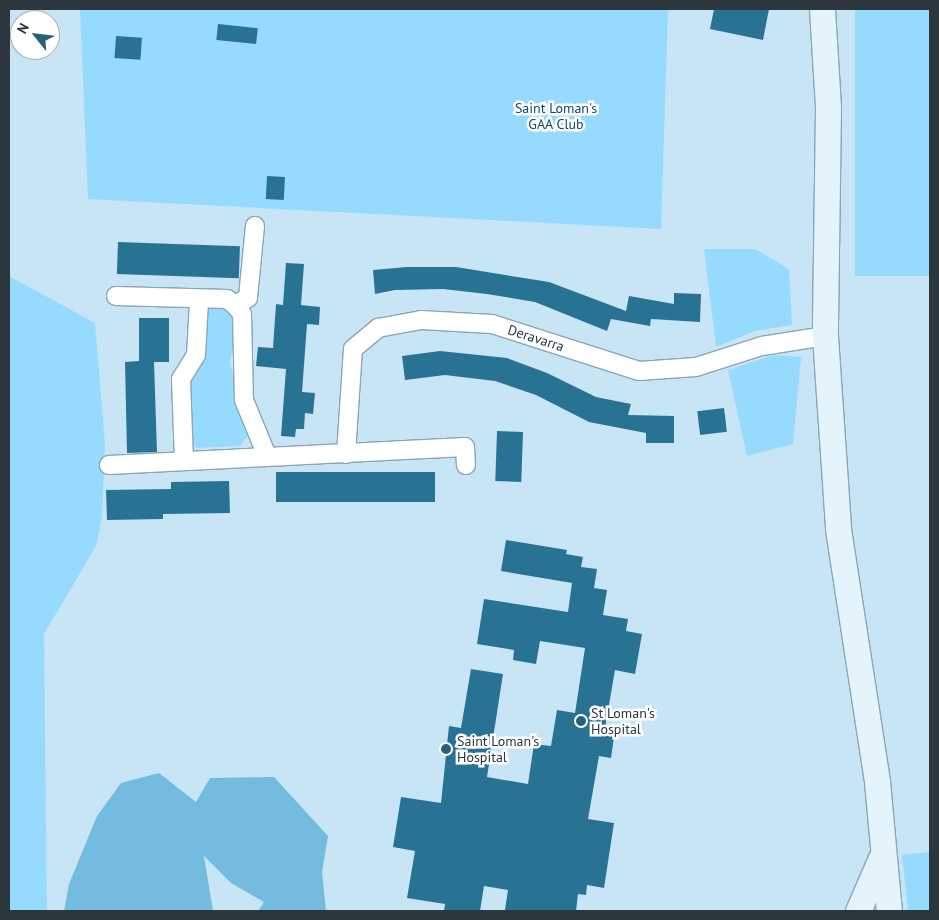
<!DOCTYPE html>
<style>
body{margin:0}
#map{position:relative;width:939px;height:920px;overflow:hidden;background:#c8e5f5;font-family:"PT Sans",sans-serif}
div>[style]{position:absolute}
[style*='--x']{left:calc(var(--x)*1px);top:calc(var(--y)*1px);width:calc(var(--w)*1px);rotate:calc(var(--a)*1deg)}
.green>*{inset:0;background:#96dbfe;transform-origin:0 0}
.forest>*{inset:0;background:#73bbdf}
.building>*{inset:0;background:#287394;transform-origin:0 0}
.roads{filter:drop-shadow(1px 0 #8aa6b5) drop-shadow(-1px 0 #8aa6b5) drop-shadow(0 1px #8aa6b5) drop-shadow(0 -1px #8aa6b5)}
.street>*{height:18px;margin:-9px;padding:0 9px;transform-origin:9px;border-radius:9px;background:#fff}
.secondary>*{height:25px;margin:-12.5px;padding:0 12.5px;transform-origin:12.5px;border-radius:12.5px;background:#e3f4fc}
.dots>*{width:14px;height:14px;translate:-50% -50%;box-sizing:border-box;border:2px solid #fff;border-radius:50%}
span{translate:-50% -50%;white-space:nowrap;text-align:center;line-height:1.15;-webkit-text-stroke:5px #fff;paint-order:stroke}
.park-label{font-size:14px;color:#0d4962}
.street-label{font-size:14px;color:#2b363d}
.poi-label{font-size:14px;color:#2b363d}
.left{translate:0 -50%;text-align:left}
.frame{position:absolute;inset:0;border:10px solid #2b363d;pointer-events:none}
.north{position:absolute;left:10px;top:10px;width:50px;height:50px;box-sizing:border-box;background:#fff;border:1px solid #aaafb1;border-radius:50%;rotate:299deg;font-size:14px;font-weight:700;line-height:20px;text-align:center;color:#2b363d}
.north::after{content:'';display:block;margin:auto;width:18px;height:22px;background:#28607a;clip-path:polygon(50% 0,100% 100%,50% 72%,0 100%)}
</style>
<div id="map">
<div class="green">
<div style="clip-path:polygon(80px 9px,668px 9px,661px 229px,88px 199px)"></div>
<div style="left:855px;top:9px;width:75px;height:267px"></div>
<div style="clip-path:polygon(704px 249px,755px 249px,789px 269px,792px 325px,755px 331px,716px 347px)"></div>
<div style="clip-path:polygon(9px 276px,95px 323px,105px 444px,102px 517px,96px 546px,44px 634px,47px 911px,9px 911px)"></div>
<div style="clip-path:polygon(222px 307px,233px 312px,237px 321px,230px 363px,248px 436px,240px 446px,197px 448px,191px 443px,188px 381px,203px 315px,209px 308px)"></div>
<div style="clip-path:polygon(773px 355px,801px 357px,793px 444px,747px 456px,728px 370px)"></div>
<div style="clip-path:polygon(930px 852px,930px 911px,908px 911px,902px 855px)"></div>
</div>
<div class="forest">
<div style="clip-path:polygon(159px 773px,196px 802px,210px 778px,274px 777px,328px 836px,322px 872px,326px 911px,258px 911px,264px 902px,231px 883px,204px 856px,213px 911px,64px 911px,69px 884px,97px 816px,121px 783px)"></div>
</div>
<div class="building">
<div style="clip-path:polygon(714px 9px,769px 9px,763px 40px,710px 29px)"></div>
<div style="left:218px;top:24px;width:40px;height:16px;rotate:6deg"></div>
<div style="left:116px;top:36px;width:26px;height:22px;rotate:4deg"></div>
<div style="left:267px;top:176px;width:18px;height:23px;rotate:3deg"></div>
<div style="left:118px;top:242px;width:122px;height:32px;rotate:2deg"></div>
<div style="clip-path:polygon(286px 263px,304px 264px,301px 305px,320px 307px,319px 325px,307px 324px,302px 392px,315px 393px,313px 414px,305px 413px,304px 429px,296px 429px,295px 437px,281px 436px,286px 369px,256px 366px,258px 347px,273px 348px,276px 304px,283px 305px)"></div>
<div style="clip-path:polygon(407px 267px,456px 267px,549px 282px,626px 311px,629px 296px,674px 304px,674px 293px,701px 294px,700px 322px,651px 319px,650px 326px,611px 319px,607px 331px,535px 302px,487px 294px,443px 289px,395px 290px,375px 294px,373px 270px)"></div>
<div style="clip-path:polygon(139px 318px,169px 318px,169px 362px,154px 362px,157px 452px,127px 453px,125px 362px,139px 361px)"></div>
<div style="clip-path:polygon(440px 351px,507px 358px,547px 373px,596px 397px,631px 404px,628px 415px,674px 416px,674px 443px,646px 443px,646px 433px,589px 422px,536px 395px,495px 381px,445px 375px,405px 380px,402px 356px)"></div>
<div style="left:724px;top:408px;width:24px;height:27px;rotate:83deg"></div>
<div style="left:523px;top:432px;width:50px;height:26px;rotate:92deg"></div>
<div style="left:435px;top:472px;width:30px;height:159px;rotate:90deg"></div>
<div style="clip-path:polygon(229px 481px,230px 513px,163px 514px,163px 519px,107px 520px,106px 490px,171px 489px,171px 482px)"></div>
<div style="clip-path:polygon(506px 540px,567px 550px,566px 554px,583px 557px,581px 567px,597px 569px,594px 588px,607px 590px,603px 615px,628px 619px,626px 631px,642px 634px,635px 674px,615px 670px,605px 728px,615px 730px,611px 758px,599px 756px,588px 819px,614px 823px,604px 888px,587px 885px,586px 895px,578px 894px,576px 911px,505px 910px,508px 890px,484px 886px,480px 911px,444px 911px,445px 904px,407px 898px,415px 851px,393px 847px,401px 797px,441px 803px,449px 726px,461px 728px,471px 669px,503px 674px,487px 777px,528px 784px,534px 744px,551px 746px,557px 710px,575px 713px,585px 648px,540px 641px,536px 664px,513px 660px,514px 650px,477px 644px,484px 599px,568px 612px,572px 583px,501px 571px)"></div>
</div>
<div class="roads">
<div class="street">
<div style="--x:255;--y:226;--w:72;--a:95.6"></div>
<div style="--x:248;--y:298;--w:15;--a:152"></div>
<div style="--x:235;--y:305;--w:11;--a:52"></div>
<div style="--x:242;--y:314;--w:86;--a:88.7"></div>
<div style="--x:244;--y:400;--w:61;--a:67.7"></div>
<div style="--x:116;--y:296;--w:111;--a:1.5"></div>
<div style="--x:227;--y:299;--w:10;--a:37"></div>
<div style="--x:346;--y:454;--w:105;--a:-86.2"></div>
<div style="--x:353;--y:349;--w:33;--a:-40"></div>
<div style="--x:378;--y:328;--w:44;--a:-10.5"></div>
<div style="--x:421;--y:320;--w:71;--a:3.2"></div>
<div style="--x:492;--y:324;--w:154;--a:17.7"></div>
<div style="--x:639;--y:371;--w:57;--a:-4"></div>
<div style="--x:696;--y:367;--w:69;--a:-17.7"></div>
<div style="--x:762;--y:346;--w:64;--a:-9"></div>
<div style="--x:184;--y:461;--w:82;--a:-92.1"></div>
<div style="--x:181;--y:379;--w:28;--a:-58"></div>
<div style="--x:196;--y:355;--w:54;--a:-86.8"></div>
<div style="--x:109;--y:465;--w:356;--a:-2.9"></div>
<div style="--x:465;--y:447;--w:18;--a:87"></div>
</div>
<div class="secondary">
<div style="--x:822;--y:9;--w:99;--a:86.5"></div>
<div style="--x:828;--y:108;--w:228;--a:90.8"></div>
<div style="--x:825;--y:336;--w:193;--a:86.1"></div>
<div style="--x:838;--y:529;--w:256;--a:81.2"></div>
<div style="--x:877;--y:782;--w:130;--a:84.7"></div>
<div style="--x:858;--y:911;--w:58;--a:-66.5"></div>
</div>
</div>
<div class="dots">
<div style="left:581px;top:721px;background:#28607a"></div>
<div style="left:446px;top:749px;background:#28607a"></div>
</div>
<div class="park-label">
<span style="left:556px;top:116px">Saint Loman's<br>GAA Club</span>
</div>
<div class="street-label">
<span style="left:536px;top:338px;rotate:18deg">Deravarra</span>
</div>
<div class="poi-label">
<span class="left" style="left:591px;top:721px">St Loman's<br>Hospital</span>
<span class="left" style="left:457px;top:749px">Saint Loman's<br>Hospital</span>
</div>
<div class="frame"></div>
<div class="north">N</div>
</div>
